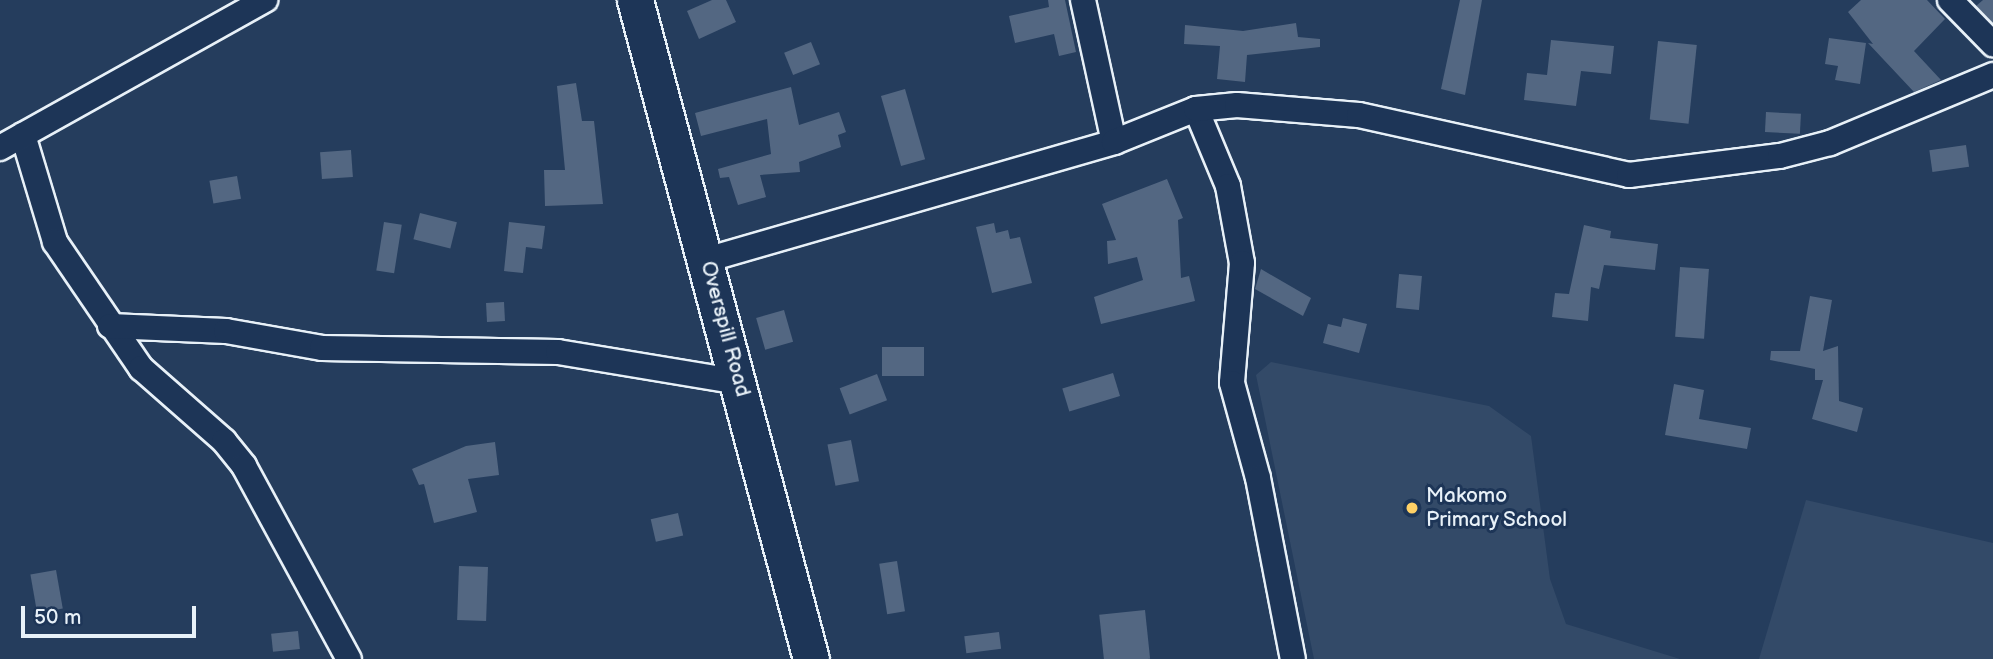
<!DOCTYPE html>
<style>
body{margin:0}
#map{position:relative;width:1993px;height:659px;overflow:hidden;background:#253d5d;font-family:"Balsamiq Sans",sans-serif}
div>[style]{position:absolute}
[style*='--x']{left:calc(var(--x)*1px);top:calc(var(--y)*1px);width:calc(var(--w)*1px);rotate:calc(var(--a)*1deg)}
.built>*{inset:0;background:#334a68}
.building>*{inset:0;background:#536782;transform-origin:0 0}
.roads{filter:drop-shadow(2px 0 #e8f1f8) drop-shadow(-2px 0 #e8f1f8) drop-shadow(0 2px #e8f1f8) drop-shadow(0 -2px #e8f1f8)}
.street>*{height:24px;margin:-12px;padding:0 12px;transform-origin:12px;border-radius:12px;background:#1d3557}
.secondary>*{height:35px;margin:-17.5px;padding:0 17.5px;transform-origin:17.5px;border-radius:17.5px;background:#1d3557}
.dots>*{width:19px;height:19px;translate:-50% -50%;box-sizing:border-box;border:4px solid #1d3557;border-radius:50%}
span{translate:-50% -50%;white-space:nowrap;text-align:center;line-height:1.15;-webkit-text-stroke:6px #1d3557;paint-order:stroke}
.street-label{font-size:21px;color:#e8f1f8}
.poi-label{font-size:21px;color:#e8f1f8}
.left{translate:0 -50%;text-align:left}
.scale{position:absolute;left:21px;top:606px;width:175px;height:32px;box-sizing:border-box;border:4px solid #e8f1f8;border-top:0;padding-left:9px;font-size:21px;line-height:24px;white-space:nowrap;color:#e8f1f8;-webkit-text-stroke:5px #1d3557;paint-order:stroke}
</style>
<div id="map">
<div class="built">
<div style="clip-path:polygon(1271px 362px,1489px 406px,1531px 436px,1550px 579px,1566px 624px,1680px 659px,1314px 659px,1256px 375px)"></div>
<div style="clip-path:polygon(1806px 500px,1993px 543px,1993px 659px,1759px 659px)"></div>
</div>
<div class="building">
<div style="clip-path:polygon(712px 0,726px 0,736px 22px,699px 39px,687px 11px)"></div>
<div style="clip-path:polygon(1048px 0,1065px 0,1076px 52px,1059px 56px,1054px 34px,1015px 43px,1009px 16px,1049px 7px)"></div>
<div style="clip-path:polygon(1460px 0,1482px 0,1465px 95px,1441px 89px)"></div>
<div style="clip-path:polygon(1861px 0,1927px 0,1945px 19px,1914px 51px,1941px 80px,1914px 92px,1868px 43px,1873px 44px,1848px 12px)"></div>
<div style="clip-path:polygon(1983px 0,1993px 0,1993px 23px,1976px 6px)"></div>
<div style="clip-path:polygon(1296px 23px,1298px 37px,1320px 39px,1320px 47px,1247px 55px,1245px 82px,1217px 79px,1220px 46px,1184px 44px,1185px 25px,1243px 31px)"></div>
<div style="clip-path:polygon(1829px 38px,1866px 43px,1860px 84px,1835px 80px,1838px 66px,1825px 64px)"></div>
<div style="clip-path:polygon(1551px 40px,1614px 46px,1611px 74px,1581px 71px,1576px 106px,1524px 100px,1527px 73px,1547px 75px)"></div>
<div style="left:1658px;top:41px;width:39px;height:79px;rotate:6deg"></div>
<div style="left:811px;top:42px;width:24px;height:29px;rotate:68deg"></div>
<div style="clip-path:polygon(576px 83px,582px 121px,594px 121px,603px 204px,545px 206px,544px 170px,565px 170px,557px 86px)"></div>
<div style="clip-path:polygon(791px 87px,799px 125px,839px 112px,846px 132px,838px 135px,841px 147px,799px 162px,800px 172px,760px 175px,766px 197px,738px 205px,729px 177px,720px 178px,718px 169px,771px 154px,767px 119px,701px 136px,695px 113px)"></div>
<div style="left:905px;top:89px;width:73px;height:25px;rotate:74deg"></div>
<div style="left:1766px;top:112px;width:35px;height:20px;rotate:3deg"></div>
<div style="left:1966px;top:145px;width:22px;height:37px;rotate:82deg"></div>
<div style="left:351px;top:150px;width:27px;height:31px;rotate:86deg"></div>
<div style="left:237px;top:176px;width:23px;height:28px;rotate:80deg"></div>
<div style="clip-path:polygon(1167px 179px,1183px 218px,1178px 220px,1181px 278px,1189px 276px,1195px 301px,1101px 324px,1094px 297px,1143px 280px,1137px 257px,1108px 264px,1107px 241px,1116px 240px,1102px 204px)"></div>
<div style="left:420px;top:213px;width:38px;height:27px;rotate:14deg"></div>
<div style="left:384px;top:222px;width:18px;height:49px;rotate:9deg"></div>
<div style="clip-path:polygon(509px 222px,545px 226px,542px 249px,526px 247px,523px 273px,504px 271px)"></div>
<div style="clip-path:polygon(994px 223px,996px 233px,1008px 230px,1010px 239px,1020px 237px,1032px 283px,992px 293px,976px 227px)"></div>
<div style="clip-path:polygon(1584px 225px,1611px 231px,1610px 238px,1658px 244px,1655px 270px,1604px 265px,1599px 289px,1591px 287px,1588px 321px,1552px 317px,1555px 293px,1569px 294px)"></div>
<div style="left:1680px;top:267px;width:29px;height:70px;rotate:4deg"></div>
<div style="clip-path:polygon(1261px 269px,1311px 298px,1303px 316px,1255px 289px)"></div>
<div style="left:1399px;top:274px;width:23px;height:34px;rotate:5deg"></div>
<div style="clip-path:polygon(1810px 296px,1832px 300px,1823px 351px,1838px 346px,1839px 401px,1863px 408px,1857px 432px,1812px 419px,1823px 380px,1815px 380px,1815px 369px,1770px 360px,1771px 351px,1800px 351px)"></div>
<div style="left:504px;top:302px;width:19px;height:18px;rotate:87deg"></div>
<div style="left:784px;top:310px;width:33px;height:29px;rotate:74deg"></div>
<div style="clip-path:polygon(1343px 318px,1367px 324px,1359px 353px,1323px 343px,1328px 324px,1341px 327px)"></div>
<div style="left:924px;top:347px;width:29px;height:42px;rotate:90deg"></div>
<div style="left:1113px;top:373px;width:24px;height:53px;rotate:73deg"></div>
<div style="left:877px;top:374px;width:28px;height:40px;rotate:69deg"></div>
<div style="clip-path:polygon(1674px 384px,1704px 390px,1699px 419px,1751px 428px,1747px 449px,1665px 435px)"></div>
<div style="left:851px;top:440px;width:42px;height:24px;rotate:79deg"></div>
<div style="clip-path:polygon(495px 442px,499px 475px,468px 479px,477px 512px,434px 523px,424px 484px,419px 485px,412px 469px,466px 446px)"></div>
<div style="left:678px;top:513px;width:23px;height:28px;rotate:77deg"></div>
<div style="left:897px;top:561px;width:51px;height:18px;rotate:81deg"></div>
<div style="left:459px;top:566px;width:29px;height:54px;rotate:2deg"></div>
<div style="left:56px;top:570px;width:39px;height:26px;rotate:80deg"></div>
<div style="left:1145px;top:610px;width:49px;height:46px;rotate:84deg"></div>
<div style="left:298px;top:631px;width:18px;height:27px;rotate:84deg"></div>
<div style="left:999px;top:632px;width:17px;height:35px;rotate:83deg"></div>
</div>
<div class="roads">
<div class="street">
<div style="--x:1083;--y:0;--w:145;--a:77.7"></div>
<div style="--x:1950;--y:0;--w:62;--a:45.7"></div>
<div style="--x:1196;--y:109;--w:83;--a:67.4"></div>
<div style="--x:1228;--y:186;--w:78;--a:79.7"></div>
<div style="--x:1242;--y:263;--w:120;--a:94.8"></div>
<div style="--x:1232;--y:383;--w:98;--a:74.7"></div>
<div style="--x:1258;--y:478;--w:184;--a:79.1"></div>
<div style="--x:23;--y:135;--w:112;--a:73.3"></div>
<div style="--x:55;--y:242;--w:153;--a:55.7"></div>
<div style="--x:141;--y:368;--w:111;--a:41.3"></div>
<div style="--x:224;--y:441;--w:32;--a:51"></div>
<div style="--x:244;--y:466;--w:220;--a:61.5"></div>
<div style="--x:0;--y:148;--w:304;--a:-29.2"></div>
<div style="--x:706;--y:260;--w:425;--a:-16.1"></div>
<div style="--x:1114;--y:142;--w:88;--a:-21.9"></div>
<div style="--x:1196;--y:109;--w:41;--a:-5.6"></div>
<div style="--x:1237;--y:105;--w:122;--a:4.7"></div>
<div style="--x:1359;--y:115;--w:277;--a:12.5"></div>
<div style="--x:1629;--y:175;--w:152;--a:-7.2"></div>
<div style="--x:1780;--y:156;--w:52;--a:-14.6"></div>
<div style="--x:1830;--y:143;--w:177;--a:-22.6"></div>
<div style="--x:110;--y:326;--w:116;--a:2.5"></div>
<div style="--x:226;--y:331;--w:97;--a:10"></div>
<div style="--x:322;--y:348;--w:236;--a:1"></div>
<div style="--x:558;--y:352;--w:183;--a:9.4"></div>
</div>
<div class="secondary">
<div style="--x:635;--y:0;--w:682;--a:75.05"></div>
</div>
</div>
<div class="dots">
<div style="left:1412px;top:508px;background:#ffd166"></div>
</div>
<div class="street-label">
<span style="left:725px;top:329px;rotate:75deg">Overspill Road</span>
</div>
<div class="poi-label">
<span class="left" style="left:1426px;top:508px">Makomo<br>Primary School</span>
</div>
<div class="scale">50 m</div>
</div>
